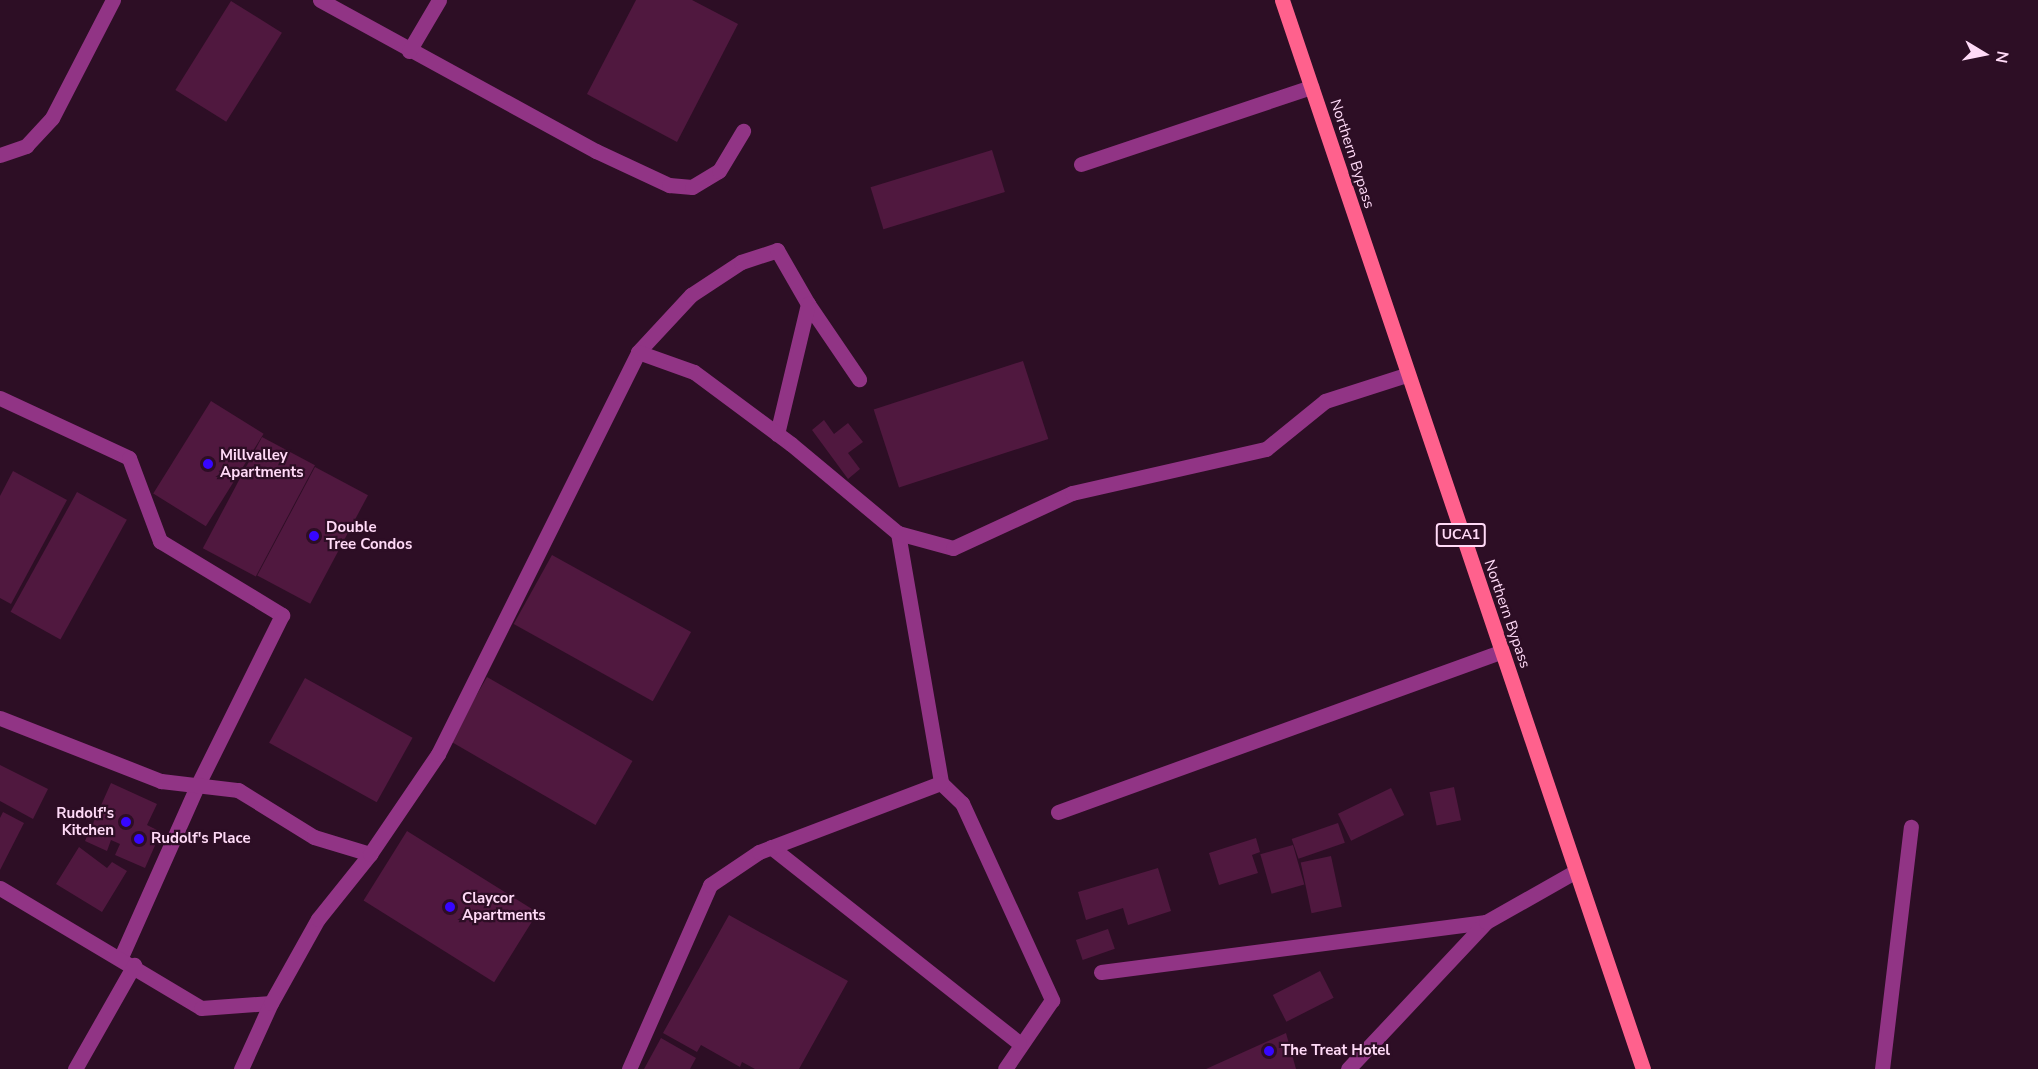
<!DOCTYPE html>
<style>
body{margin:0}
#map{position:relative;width:2038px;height:1069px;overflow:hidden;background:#2d0e25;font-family:"Nunito Sans",sans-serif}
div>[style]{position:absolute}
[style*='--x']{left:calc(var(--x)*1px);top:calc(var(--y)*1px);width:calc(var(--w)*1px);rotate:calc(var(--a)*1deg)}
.building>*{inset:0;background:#50183f;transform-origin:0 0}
.minor>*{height:15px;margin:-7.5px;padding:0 7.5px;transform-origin:7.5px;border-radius:7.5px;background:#913485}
.major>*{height:15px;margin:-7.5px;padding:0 7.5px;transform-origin:7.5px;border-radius:7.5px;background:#ff618d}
.dots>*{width:16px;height:16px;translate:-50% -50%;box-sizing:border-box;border:3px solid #2d0e25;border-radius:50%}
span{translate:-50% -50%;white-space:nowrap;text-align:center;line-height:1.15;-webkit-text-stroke:4.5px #2d0e25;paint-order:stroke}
.shield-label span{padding:2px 4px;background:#2d0e25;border:2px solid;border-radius:4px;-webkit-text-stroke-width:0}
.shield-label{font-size:14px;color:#ffdaf7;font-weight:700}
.street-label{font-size:15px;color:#ffdaf7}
.poi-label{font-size:15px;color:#ffdaf7;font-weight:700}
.left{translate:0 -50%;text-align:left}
.right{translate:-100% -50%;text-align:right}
.north{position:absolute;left:1954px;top:24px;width:60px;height:60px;-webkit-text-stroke:4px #2d0e25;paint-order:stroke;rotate:100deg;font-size:16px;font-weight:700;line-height:24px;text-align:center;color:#ffdaf7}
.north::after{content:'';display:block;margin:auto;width:21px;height:27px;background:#ffdaf7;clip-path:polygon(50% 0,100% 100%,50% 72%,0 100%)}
</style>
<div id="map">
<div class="building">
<div style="clip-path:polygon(636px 0,692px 0,738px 24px,677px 142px,587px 94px)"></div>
<div style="left:231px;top:1px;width:60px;height:105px;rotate:32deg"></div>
<div style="left:992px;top:150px;width:44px;height:127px;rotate:73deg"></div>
<div style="left:1023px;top:361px;width:82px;height:157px;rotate:72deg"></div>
<div style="left:211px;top:401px;width:62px;height:109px;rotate:32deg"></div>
<div style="clip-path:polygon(824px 420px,834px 434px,848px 423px,863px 442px,848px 453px,860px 469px,848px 479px,812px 430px)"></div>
<div style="left:262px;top:437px;width:60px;height:126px;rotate:28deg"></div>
<div style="left:315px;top:467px;width:60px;height:123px;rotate:28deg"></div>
<div style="clip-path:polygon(13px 471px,67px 500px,11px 604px,0 598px,0 496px)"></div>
<div style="left:77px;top:492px;width:57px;height:137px;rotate:29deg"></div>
<div style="left:552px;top:555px;width:159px;height:79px;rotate:29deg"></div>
<div style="left:487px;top:677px;width:168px;height:74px;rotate:30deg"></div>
<div style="left:305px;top:678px;width:123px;height:74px;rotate:29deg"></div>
<div style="clip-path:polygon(0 765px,48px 789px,33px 819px,0 801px)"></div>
<div style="clip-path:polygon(111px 783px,157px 804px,147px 825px,161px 832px,145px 868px,115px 855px,120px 844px,111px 840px,107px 851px,85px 841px)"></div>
<div style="left:1454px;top:787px;width:34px;height:25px;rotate:78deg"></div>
<div style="left:1391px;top:788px;width:30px;height:59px;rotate:64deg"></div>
<div style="clip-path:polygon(3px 812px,24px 823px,0 870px,0 818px)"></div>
<div style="left:1338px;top:823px;width:21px;height:49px;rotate:71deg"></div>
<div style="left:407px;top:831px;width:154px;height:82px;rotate:32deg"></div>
<div style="clip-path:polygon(1256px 838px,1260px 852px,1252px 855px,1258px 873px,1219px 885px,1209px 853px)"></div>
<div style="left:1293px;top:845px;width:41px;height:34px;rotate:74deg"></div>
<div style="clip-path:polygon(79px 847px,107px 868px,112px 862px,127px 871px,102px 912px,56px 884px)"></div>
<div style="left:1331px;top:856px;width:52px;height:31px;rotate:78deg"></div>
<div style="clip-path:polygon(1158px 868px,1171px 911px,1128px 925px,1123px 908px,1086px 920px,1078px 892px)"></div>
<div style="clip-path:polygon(729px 915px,848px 981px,799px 1069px,755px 1069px,742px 1062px,740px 1067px,701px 1045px,697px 1052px,663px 1033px)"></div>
<div style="left:1108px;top:929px;width:21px;height:34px;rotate:71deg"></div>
<div style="left:1320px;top:971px;width:30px;height:53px;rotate:63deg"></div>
<div style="clip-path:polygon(1286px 1033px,1296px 1069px,1206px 1069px)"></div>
<div style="clip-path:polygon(661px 1038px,696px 1058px,690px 1069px,644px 1069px)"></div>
</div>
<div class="minor">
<div style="--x:320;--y:0;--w:315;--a:28.7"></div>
<div style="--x:596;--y:151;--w:81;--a:25"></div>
<div style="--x:669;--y:185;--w:23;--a:5"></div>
<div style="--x:692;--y:187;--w:31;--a:-31"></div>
<div style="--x:719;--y:171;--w:47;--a:-59"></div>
<div style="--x:409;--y:51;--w:59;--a:-59.5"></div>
<div style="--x:0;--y:155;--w:28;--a:-19"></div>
<div style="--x:26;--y:146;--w:38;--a:-47"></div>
<div style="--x:52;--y:118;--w:133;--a:-62.7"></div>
<div style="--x:1081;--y:164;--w:243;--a:-18.5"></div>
<div style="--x:638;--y:352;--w:78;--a:-47.1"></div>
<div style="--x:691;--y:295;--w:60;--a:-33.4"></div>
<div style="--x:741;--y:262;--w:38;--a:-18"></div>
<div style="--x:777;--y:250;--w:62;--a:60.1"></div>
<div style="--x:808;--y:304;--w:91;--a:55.8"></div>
<div style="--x:0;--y:398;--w:142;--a:24.9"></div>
<div style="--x:129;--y:458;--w:89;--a:69.5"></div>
<div style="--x:160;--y:541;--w:143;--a:31.2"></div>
<div style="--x:282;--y:615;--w:189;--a:116.4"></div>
<div style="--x:198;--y:784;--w:189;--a:114"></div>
<div style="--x:777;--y:434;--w:134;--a:-76.6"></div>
<div style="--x:898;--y:533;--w:254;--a:80.2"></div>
<div style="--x:941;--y:783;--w:29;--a:44"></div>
<div style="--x:962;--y:803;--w:217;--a:65.4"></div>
<div style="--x:1052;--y:1000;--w:83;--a:124.3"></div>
<div style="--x:0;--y:718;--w:173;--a:21.4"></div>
<div style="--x:161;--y:781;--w:78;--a:6.7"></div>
<div style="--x:238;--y:790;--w:89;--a:31.7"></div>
<div style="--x:314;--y:837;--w:59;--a:16.9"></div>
<div style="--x:1058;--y:812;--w:471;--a:-19.9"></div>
<div style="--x:771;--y:847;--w:316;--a:38.3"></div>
<div style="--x:0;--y:888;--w:234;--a:30.8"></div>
<div style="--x:201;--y:1008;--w:70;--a:-4.1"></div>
<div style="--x:1101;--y:972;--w:388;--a:-7.4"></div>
<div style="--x:75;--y:1069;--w:120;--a:-60.4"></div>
<div style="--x:241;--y:1069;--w:72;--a:-65.6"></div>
<div style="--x:271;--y:1003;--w:96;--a:-60.8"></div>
<div style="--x:318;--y:919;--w:83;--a:-51.3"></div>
<div style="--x:370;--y:854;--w:121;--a:-55.8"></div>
<div style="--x:438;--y:754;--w:449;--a:-63.5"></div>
<div style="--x:638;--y:352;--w:59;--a:19.7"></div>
<div style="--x:694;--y:372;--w:121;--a:36.6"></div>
<div style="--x:791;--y:444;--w:139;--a:39.8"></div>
<div style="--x:898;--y:533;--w:57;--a:15.3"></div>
<div style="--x:953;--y:548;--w:131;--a:-24.8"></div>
<div style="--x:1072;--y:493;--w:199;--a:-12.8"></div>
<div style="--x:1266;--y:449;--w:76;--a:-39.1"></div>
<div style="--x:1325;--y:401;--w:85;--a:-17.8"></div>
<div style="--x:629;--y:1069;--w:201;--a:-66.2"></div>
<div style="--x:710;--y:885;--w:59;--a:-34"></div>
<div style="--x:759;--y:852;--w:195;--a:-20.8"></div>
<div style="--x:1348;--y:1069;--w:202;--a:-46.8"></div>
<div style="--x:1486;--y:922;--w:103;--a:-29.5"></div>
<div style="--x:1882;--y:1069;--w:244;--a:-83.2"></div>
</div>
<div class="major">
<div style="--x:1282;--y:0;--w:1128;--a:71.34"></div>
</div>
<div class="dots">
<div style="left:208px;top:464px;background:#3706ff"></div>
<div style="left:314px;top:536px;background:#3706ff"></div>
<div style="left:126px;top:822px;background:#3706ff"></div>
<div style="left:139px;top:839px;background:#3706ff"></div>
<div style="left:450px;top:907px;background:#3706ff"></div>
<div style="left:1269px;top:1051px;background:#3706ff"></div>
</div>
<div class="shield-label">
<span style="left:1461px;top:535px">UCA1</span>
</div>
<div class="street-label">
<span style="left:1352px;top:154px;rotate:72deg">Northern Bypass</span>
<span style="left:1507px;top:614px;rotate:71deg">Northern Bypass</span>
</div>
<div class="poi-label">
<span class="left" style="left:220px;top:464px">Millvalley<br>Apartments</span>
<span class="left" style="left:326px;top:536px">Double<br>Tree Condos</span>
<span class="right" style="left:114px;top:822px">Rudolf's<br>Kitchen</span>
<span class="left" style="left:151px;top:839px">Rudolf's Place</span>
<span class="left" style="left:462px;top:907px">Claycor<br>Apartments</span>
<span class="left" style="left:1281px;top:1051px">The Treat Hotel</span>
</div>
<div class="north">N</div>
</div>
